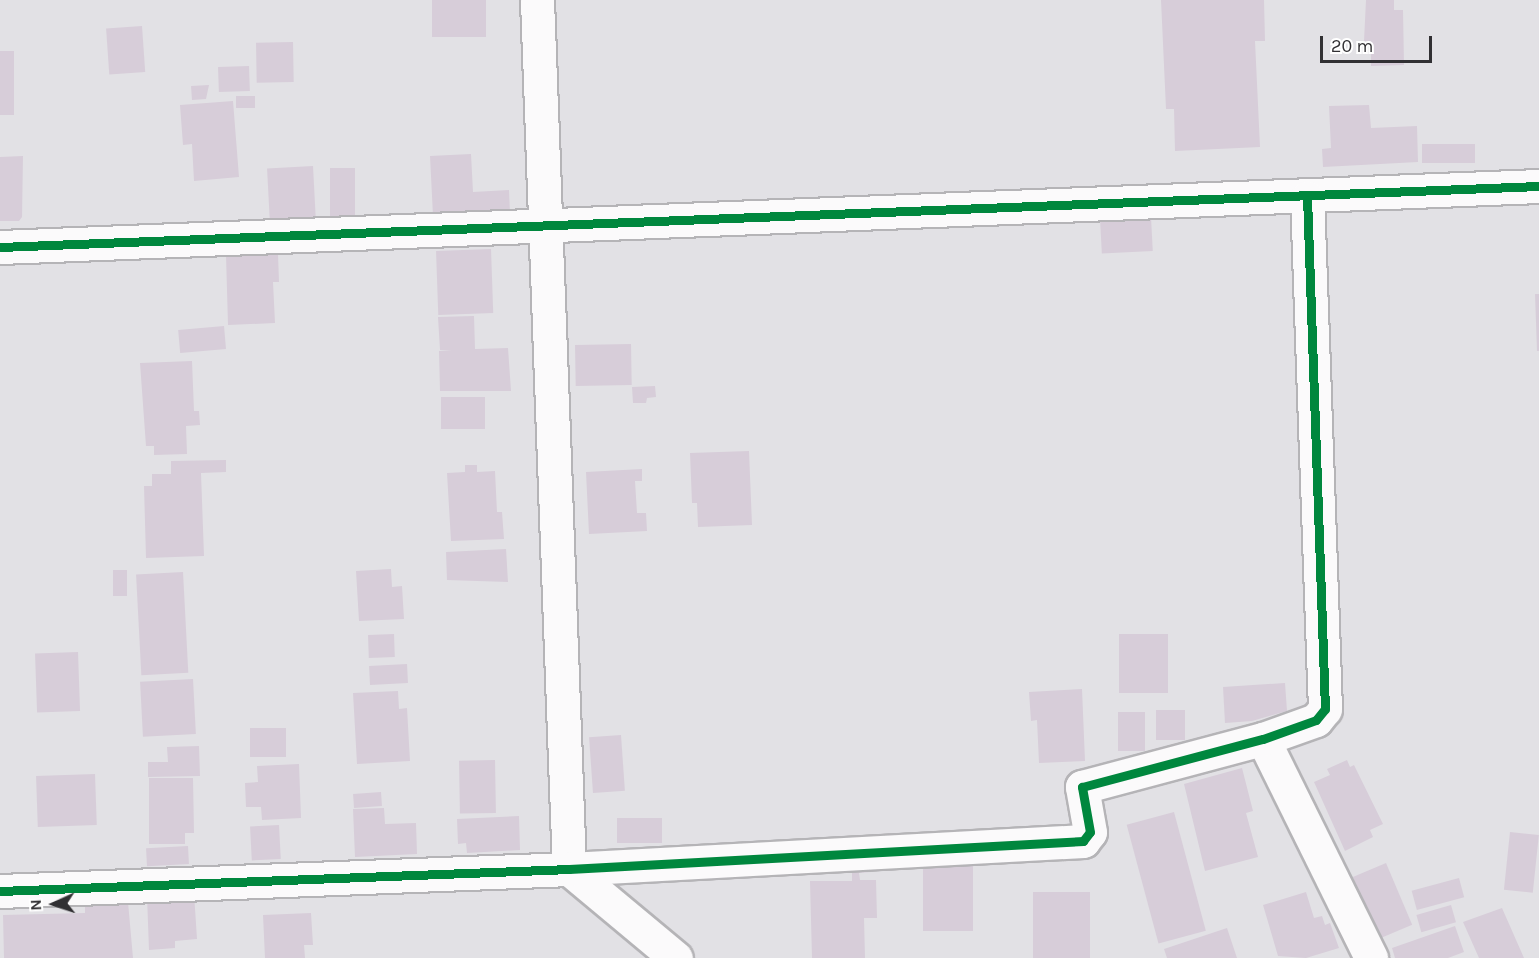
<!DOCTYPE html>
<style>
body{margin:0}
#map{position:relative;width:1539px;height:958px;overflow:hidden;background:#e2e1e5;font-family:Karla,sans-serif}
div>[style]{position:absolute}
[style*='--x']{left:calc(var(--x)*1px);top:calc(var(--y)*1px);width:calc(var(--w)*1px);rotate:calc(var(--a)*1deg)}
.building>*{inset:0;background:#d7cdd9;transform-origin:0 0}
.roads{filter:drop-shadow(2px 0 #b5b4b7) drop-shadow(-2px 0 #b5b4b7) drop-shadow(0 2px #b5b4b7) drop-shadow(0 -2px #b5b4b7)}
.minor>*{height:33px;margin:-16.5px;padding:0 16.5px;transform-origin:16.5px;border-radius:16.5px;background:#fbfafb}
.cycleway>*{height:9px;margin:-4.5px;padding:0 4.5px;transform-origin:4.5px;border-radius:4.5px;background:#00873e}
span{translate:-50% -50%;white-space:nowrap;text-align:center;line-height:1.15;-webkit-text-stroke:4.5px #fff;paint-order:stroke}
.north{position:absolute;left:24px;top:874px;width:60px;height:60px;-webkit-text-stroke:4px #fff;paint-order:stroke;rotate:267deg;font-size:16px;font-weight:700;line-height:24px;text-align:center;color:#313033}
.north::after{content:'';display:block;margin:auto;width:21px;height:27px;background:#313033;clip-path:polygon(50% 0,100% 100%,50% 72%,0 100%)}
.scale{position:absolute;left:1320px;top:36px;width:112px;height:27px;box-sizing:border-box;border:3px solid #313033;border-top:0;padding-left:8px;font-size:18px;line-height:21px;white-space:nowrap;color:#313033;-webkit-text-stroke:4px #fff;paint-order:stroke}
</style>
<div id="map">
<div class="building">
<div style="left:432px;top:0;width:54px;height:37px"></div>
<div style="clip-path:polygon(1161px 0,1264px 0,1265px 41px,1255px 41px,1260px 147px,1175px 151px,1174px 109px,1166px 109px)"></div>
<div style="clip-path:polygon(1366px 0,1394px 0,1394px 10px,1403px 10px,1404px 65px,1371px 66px,1371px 41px,1364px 41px)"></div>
<div style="left:142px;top:26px;width:46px;height:36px;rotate:86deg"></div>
<div style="left:293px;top:42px;width:40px;height:37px;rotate:89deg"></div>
<div style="left:0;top:51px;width:14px;height:64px"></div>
<div style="left:249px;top:66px;width:25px;height:31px;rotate:88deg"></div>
<div style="clip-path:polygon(209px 85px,206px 99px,192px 100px,191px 86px)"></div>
<div style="left:255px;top:96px;width:12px;height:19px;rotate:90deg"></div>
<div style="clip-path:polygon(233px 101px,239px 177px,194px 181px,192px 144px,183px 145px,180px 105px)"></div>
<div style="clip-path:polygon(1369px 105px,1371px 128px,1417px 126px,1418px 162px,1323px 167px,1322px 149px,1331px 148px,1329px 106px)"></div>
<div style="left:1422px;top:144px;width:53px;height:19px"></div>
<div style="clip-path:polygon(471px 154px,473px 192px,509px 190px,510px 214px,433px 216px,430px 156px)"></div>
<div style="clip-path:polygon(23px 156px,22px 217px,19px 221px,0 221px,0 157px)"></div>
<div style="left:313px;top:166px;width:53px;height:46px;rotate:87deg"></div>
<div style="left:355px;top:168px;width:53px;height:25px;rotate:90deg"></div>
<div style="left:1151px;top:217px;width:34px;height:51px;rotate:87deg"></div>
<div style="left:491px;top:249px;width:64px;height:55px;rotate:88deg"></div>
<div style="clip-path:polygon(278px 254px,279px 282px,273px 282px,275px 323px,228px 325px,226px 255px)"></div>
<div style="clip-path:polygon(1535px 294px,1539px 294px,1539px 351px,1537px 351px)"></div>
<div style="clip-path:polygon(474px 316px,475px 349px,508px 348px,511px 391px,440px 391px,439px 351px,452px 350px,440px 350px,438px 317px)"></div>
<div style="left:224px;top:326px;width:23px;height:46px;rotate:85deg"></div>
<div style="left:631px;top:344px;width:41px;height:56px;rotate:89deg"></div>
<div style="clip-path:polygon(192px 361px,194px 411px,199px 411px,200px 425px,186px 426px,187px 454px,154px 455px,154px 446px,146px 446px,140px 363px)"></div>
<div style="clip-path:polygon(655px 386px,656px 397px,647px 398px,646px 403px,633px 403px,632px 387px)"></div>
<div style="left:441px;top:397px;width:44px;height:32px"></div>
<div style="clip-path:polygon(749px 451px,752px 525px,698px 527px,697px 503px,692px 503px,690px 453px)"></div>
<div style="clip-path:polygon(226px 460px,226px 472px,201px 473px,204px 556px,146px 558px,144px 486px,152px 486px,152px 474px,171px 474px,171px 461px)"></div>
<div style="clip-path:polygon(465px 465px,477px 465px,477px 472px,495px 471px,497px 512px,502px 512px,504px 539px,451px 541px,447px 473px,465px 472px)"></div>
<div style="clip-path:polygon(642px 469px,642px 481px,635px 481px,637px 513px,646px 513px,647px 531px,589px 534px,586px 472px)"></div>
<div style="clip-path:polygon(506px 549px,508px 582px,447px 580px,446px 552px)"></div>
<div style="clip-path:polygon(391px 569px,392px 587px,402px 586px,404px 619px,359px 621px,356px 571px)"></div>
<div style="left:113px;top:570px;width:14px;height:26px"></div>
<div style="left:183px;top:572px;width:101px;height:47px;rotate:87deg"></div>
<div style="left:394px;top:634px;width:23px;height:26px;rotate:88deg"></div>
<div style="left:1168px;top:634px;width:59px;height:49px;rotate:90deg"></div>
<div style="left:78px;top:652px;width:59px;height:43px;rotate:88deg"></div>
<div style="left:407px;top:664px;width:19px;height:38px;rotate:87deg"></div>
<div style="left:193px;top:679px;width:55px;height:53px;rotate:87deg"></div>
<div style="clip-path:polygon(1285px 683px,1287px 711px,1252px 721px,1225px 723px,1223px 687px)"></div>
<div style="clip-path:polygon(1082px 689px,1085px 761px,1039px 763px,1037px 720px,1031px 721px,1029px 692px)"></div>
<div style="clip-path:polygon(398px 691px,399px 709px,407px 708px,410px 761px,357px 764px,353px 693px)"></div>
<div style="left:1156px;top:710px;width:29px;height:30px"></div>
<div style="left:1118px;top:712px;width:27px;height:39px"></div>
<div style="left:250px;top:728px;width:36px;height:29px"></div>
<div style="left:621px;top:735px;width:56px;height:32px;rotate:86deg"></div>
<div style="clip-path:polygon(199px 746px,200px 776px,148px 777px,148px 762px,168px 762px,167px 747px)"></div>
<div style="left:495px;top:760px;width:53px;height:36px;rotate:89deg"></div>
<div style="clip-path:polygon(1347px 760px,1350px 767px,1354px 765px,1383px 824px,1370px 830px,1373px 837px,1345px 851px,1314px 782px,1330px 775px,1327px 769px)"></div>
<div style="clip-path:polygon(299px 764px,301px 818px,262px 820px,261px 807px,246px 807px,245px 783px,258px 782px,257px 766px)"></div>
<div style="clip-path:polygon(1242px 768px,1253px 811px,1246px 813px,1258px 857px,1205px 871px,1184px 784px)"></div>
<div style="left:95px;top:774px;width:51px;height:59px;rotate:88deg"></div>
<div style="clip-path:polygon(149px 778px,193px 778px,194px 833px,185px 833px,185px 844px,149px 844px)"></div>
<div style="left:381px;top:792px;width:14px;height:28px;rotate:86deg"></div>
<div style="clip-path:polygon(384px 808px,385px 824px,416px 823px,417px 854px,355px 857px,353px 809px)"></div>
<div style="left:1174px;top:812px;width:123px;height:49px;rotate:75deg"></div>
<div style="clip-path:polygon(519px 816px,520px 850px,467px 853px,466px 843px,458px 844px,457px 819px)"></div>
<div style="left:617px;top:818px;width:45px;height:25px"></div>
<div style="left:279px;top:825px;width:34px;height:29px;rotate:87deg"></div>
<div style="left:1510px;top:832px;width:29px;height:58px;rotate:6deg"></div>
<div style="left:188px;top:846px;width:18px;height:42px;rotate:87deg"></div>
<div style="left:973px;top:862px;width:69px;height:50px;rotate:90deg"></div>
<div style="left:1386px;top:863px;width:67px;height:36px;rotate:67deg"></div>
<div style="clip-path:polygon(871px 864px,871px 872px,859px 873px,860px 880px,876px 880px,877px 918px,864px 918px,865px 958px,812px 958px,810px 881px,852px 881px,852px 865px)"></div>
<div style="left:1459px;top:878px;width:20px;height:49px;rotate:75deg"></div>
<div style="left:1033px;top:892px;width:57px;height:66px"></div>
<div style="clip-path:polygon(1306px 892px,1314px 918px,1322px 916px,1325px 925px,1330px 923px,1339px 948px,1306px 958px,1278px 956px,1263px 905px)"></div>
<div style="clip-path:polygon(194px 893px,197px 939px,175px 941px,175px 948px,149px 950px,147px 896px)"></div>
<div style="clip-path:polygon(128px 902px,133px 958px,4px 958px,3px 915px,85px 913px,85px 904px)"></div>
<div style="left:1451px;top:905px;width:18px;height:36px;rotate:74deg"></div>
<div style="clip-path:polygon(1502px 908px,1524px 958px,1479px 958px,1463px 922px)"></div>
<div style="clip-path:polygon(311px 913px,313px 945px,304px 945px,305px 958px,265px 958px,263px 915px)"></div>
<div style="clip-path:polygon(1455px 926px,1464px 952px,1448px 958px,1395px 958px,1392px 948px)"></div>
<div style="clip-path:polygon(1227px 928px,1237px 958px,1167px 958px,1164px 949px)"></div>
</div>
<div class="roads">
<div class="minor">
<div style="--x:537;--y:0;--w:870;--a:87.89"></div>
<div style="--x:569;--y:869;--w:139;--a:39.8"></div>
<div style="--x:0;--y:247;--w:1540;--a:-2.27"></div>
<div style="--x:1263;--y:739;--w:244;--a:63.7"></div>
<div style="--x:0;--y:891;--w:569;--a:-2.21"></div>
<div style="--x:569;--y:869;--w:515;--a:-3.12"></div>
<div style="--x:1083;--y:841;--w:11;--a:-52"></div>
<div style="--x:1090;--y:832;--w:46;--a:-100.1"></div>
<div style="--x:1082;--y:787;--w:187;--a:-14.9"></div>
<div style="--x:1263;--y:739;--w:56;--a:-19.7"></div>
<div style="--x:1316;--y:720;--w:14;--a:-51"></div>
<div style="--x:1325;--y:709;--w:512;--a:-92.01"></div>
</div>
</div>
<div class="cycleway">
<div style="--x:0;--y:247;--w:1540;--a:-2.27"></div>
<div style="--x:0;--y:891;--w:569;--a:-2.21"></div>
<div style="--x:569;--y:869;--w:515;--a:-3.12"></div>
<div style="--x:1083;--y:841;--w:11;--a:-52"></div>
<div style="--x:1090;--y:832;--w:46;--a:-100.1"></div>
<div style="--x:1082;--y:787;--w:187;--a:-14.9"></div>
<div style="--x:1263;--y:739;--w:56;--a:-19.7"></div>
<div style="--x:1316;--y:720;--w:14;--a:-51"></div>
<div style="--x:1325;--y:709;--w:512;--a:-92.01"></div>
</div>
<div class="north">N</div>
<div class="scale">20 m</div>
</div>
